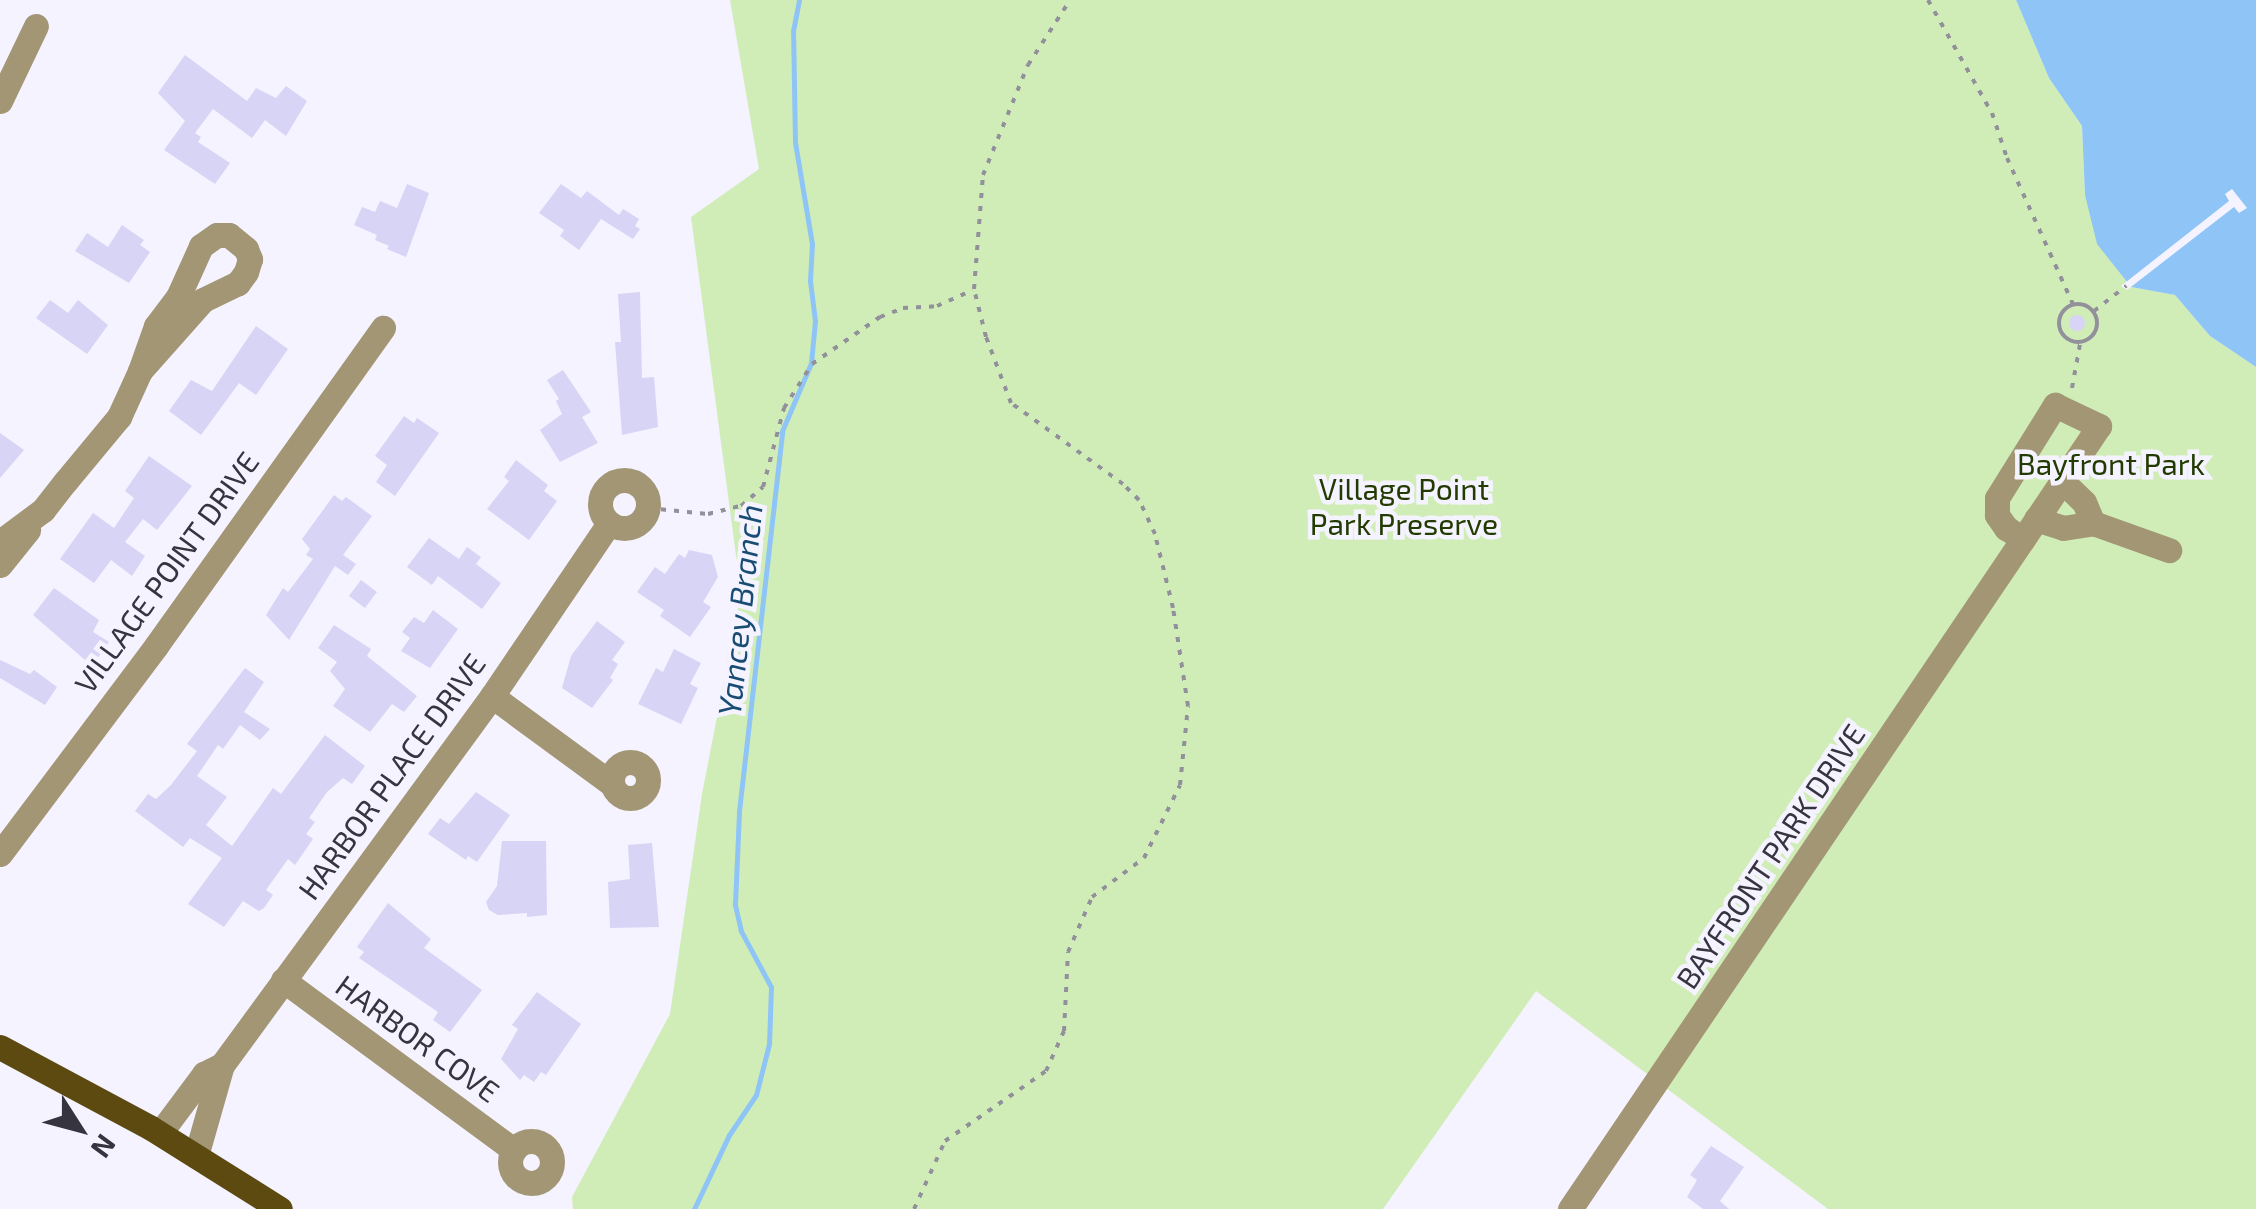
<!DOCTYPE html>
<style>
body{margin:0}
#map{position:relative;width:2256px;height:1209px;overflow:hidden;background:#f4f3ff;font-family:"Exo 2",sans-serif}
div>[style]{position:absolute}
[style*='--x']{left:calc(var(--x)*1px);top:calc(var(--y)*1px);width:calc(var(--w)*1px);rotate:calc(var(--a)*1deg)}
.green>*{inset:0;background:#d1edb7}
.water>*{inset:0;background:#8ec5f6}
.pier>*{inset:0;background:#f4f3ff}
.stream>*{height:5px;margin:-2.5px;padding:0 2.5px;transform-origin:2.5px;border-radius:2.5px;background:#8ec5f6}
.building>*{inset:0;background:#d8d4f5;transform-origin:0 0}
.round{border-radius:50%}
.path>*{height:4px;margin-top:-2px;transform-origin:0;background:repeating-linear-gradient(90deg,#91909b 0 5px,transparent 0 13px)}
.path>.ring{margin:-2px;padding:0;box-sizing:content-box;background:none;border:4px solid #91909b;border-radius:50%}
.minor>*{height:25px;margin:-12.5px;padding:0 12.5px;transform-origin:12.5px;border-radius:12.5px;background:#a39674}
.minor>.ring{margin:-12.5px;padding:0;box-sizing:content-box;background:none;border:25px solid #a39674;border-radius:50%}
.major>*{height:25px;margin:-12.5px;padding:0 12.5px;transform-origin:12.5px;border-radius:12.5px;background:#5c4a11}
span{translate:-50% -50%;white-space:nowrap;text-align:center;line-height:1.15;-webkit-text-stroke:9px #f4f3ff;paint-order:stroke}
.park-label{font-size:30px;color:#233b01}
.street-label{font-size:30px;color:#35343f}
.water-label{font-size:32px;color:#184c73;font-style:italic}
.north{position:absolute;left:30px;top:1079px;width:100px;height:100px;-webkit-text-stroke:8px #f4f3ff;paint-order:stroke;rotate:126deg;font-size:28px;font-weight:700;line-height:40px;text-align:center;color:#35343f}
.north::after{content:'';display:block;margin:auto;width:35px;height:45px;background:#35343f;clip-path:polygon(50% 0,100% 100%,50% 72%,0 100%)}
</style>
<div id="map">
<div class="green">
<div style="clip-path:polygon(730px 0,2016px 0,2049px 78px,2082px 126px,2085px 195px,2113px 264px,2131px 287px,2175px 295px,2210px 336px,2256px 367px,2256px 1209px,1828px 1209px,1536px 991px,1383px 1209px,573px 1209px,572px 1197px,670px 1014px,702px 794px,741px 593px,691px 217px,759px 169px)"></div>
</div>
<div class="water">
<div style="clip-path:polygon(2016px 0,2256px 0,2256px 367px,2210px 336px,2175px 295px,2131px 287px,2097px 244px,2085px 195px,2082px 126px,2049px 78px)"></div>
</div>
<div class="pier">
<div style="clip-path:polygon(2232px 189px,2247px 208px,2239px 213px,2234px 207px,2127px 290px,2121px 286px,2229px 201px,2225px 194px)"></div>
</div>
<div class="stream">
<div style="--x:694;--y:1209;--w:82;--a:-64.7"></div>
<div style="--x:729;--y:1135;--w:48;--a:-56"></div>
<div style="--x:756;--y:1095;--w:53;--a:-75.7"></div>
<div style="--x:769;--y:1044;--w:57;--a:-88"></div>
<div style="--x:771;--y:987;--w:64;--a:-118.2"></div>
<div style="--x:741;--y:931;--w:28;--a:-103"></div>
<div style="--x:735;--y:904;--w:93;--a:-87.5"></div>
<div style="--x:739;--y:811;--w:382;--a:-83.5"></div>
<div style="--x:782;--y:431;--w:74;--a:-66.9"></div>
<div style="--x:811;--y:363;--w:42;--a:-84.6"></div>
<div style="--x:815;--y:321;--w:40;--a:-97.1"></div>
<div style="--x:810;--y:281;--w:37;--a:-87"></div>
<div style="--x:812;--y:244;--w:103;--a:-99.5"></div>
<div style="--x:795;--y:142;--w:111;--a:-91"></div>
<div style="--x:793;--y:31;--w:32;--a:-79"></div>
</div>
<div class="building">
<div style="clip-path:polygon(185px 55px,247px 101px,256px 88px,276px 98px,286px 86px,307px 101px,286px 136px,265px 120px,252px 138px,213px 109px,195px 133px,201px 137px,198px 142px,230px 163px,215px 184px,164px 150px,185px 121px,158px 93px)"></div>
<div style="clip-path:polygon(407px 184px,429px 193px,406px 257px,387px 249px,389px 246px,375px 240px,377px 235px,354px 225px,362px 207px,375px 212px,380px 201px,397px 208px)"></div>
<div style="clip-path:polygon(561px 184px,581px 198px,587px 191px,619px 215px,623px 209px,639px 219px,635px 226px,640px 229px,633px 239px,601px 219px,579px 250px,560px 236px,564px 230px,539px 213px)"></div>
<div style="clip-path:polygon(122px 225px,144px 240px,140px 245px,150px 252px,129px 283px,75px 251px,87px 233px,108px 247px)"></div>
<div style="clip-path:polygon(640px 292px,642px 378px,654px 377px,658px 427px,622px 435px,615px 342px,621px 342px,618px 294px)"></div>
<div style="clip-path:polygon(50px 300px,68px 313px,78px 300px,108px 325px,87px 354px,36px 318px)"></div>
<div class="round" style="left:2069px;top:315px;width:16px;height:16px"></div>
<div style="clip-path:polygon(256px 326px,288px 349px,256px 395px,239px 383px,201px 435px,169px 411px,191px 380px,212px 391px)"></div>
<div style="clip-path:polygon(563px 370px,591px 412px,582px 417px,598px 443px,560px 462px,540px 430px,562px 414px,556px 401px,559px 399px,547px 380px)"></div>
<div style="clip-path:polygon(404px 416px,414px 423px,417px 418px,439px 433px,395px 496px,376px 482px,387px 465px,375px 456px)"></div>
<div style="clip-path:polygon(0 433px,24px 450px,0 478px)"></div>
<div style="clip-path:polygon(149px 456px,192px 486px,157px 530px,143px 519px,125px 542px,145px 556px,132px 576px,111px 560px,94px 583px,60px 559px,93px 513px,114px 528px,134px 498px,125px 491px)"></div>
<div style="clip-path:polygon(516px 460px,548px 485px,544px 491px,557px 501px,529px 540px,487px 509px,509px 481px,504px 477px)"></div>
<div style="clip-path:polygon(334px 495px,342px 501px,346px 497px,372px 516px,343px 555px,356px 564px,348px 575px,335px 566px,289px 640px,266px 615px,283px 588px,288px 592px,313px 559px,306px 555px,310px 549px,302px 539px)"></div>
<div style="clip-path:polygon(429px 538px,459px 559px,467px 547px,481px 557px,476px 564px,501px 583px,482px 609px,438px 576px,432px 585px,407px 567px)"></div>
<div style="clip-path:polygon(689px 550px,712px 555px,718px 577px,703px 602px,711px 607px,690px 637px,660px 616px,664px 610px,637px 592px,655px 567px,665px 574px,679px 554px,685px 558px)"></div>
<div style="left:361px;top:580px;width:20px;height:20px;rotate:37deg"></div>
<div style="clip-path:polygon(54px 588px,99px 620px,93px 632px,109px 642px,92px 666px,33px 615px)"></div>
<div style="clip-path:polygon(433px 610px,458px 629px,430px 668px,401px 651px,410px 638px,402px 632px,414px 617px,424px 623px)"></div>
<div style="clip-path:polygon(597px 621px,625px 642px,612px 660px,618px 664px,610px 678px,613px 680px,592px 708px,562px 688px,571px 656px)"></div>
<div style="clip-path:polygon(334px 625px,371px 649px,367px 656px,417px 696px,404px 712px,392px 704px,370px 732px,333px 706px,345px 689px,330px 671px,337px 662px,318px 648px)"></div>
<div style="clip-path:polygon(674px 649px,701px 663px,690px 684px,698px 688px,681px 724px,638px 704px,656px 668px,663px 672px)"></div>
<div style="clip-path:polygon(0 660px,30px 674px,34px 670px,57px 687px,45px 705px,0 678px)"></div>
<div style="clip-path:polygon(245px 668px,264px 682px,244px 712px,270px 729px,260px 740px,240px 725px,223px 749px,218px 745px,197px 776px,227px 797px,206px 825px,232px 846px,273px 788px,281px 794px,325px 735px,365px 766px,352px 784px,343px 778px,327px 792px,309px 818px,315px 822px,306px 834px,313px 839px,295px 865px,288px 859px,266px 890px,273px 895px,264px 908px,259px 911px,243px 901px,224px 927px,188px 904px,222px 858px,190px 838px,183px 847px,135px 811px,148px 794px,156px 799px,171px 785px,197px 751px,187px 744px)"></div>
<div style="clip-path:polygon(476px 792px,510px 815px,477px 862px,468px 856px,466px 860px,428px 834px,440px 818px,449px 824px)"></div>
<div style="clip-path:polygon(502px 841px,546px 841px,547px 915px,527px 917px,527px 913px,498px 915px,489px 910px,486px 902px,497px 886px)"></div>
<div style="clip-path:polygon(652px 843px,659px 927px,610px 928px,608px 882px,630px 879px,628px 845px)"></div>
<div style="clip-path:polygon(388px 903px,431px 939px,424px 948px,482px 990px,450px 1032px,433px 1020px,438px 1012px,359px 958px,364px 952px,357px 947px)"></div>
<div style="clip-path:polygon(537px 992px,581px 1024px,546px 1075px,541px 1072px,534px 1082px,524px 1075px,520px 1080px,501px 1059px,518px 1029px,512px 1025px)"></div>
<div style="clip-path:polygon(1711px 1146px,1744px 1167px,1720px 1201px,1729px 1209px,1703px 1209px,1687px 1197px,1697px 1180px,1690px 1175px)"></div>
</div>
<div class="path">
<div style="--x:1928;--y:0;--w:130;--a:60.5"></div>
<div style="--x:1992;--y:113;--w:47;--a:71.6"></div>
<div style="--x:2007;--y:158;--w:160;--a:65.7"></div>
<div class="ring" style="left:2059px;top:304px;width:34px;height:34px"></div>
<div style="--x:2094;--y:311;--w:41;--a:-38"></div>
<div style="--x:2072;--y:388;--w:45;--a:-79.7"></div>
<div style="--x:648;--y:508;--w:60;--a:5.7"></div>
<div style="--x:708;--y:514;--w:34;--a:-14"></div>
<div style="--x:741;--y:506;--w:29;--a:-41"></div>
<div style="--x:763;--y:487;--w:82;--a:-75.1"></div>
<div style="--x:784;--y:408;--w:52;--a:-57.5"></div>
<div style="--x:812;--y:364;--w:83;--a:-34.7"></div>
<div style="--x:880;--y:317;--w:25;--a:-21"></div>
<div style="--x:903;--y:308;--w:34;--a:-3"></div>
<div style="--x:937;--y:306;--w:39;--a:-24"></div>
<div style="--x:914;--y:1209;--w:75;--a:-65.5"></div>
<div style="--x:945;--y:1141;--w:123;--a:-34.7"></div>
<div style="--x:1046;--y:1071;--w:44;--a:-65.8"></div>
<div style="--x:1064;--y:1031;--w:79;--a:-87.1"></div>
<div style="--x:1068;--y:952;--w:60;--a:-66.4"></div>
<div style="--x:1092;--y:897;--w:65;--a:-36.9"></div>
<div style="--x:1144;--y:858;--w:81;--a:-63.7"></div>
<div style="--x:1180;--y:785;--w:79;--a:-84.2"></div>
<div style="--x:1188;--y:706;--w:99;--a:-98.7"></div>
<div style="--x:1173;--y:608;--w:76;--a:-103.7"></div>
<div style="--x:1155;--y:534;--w:38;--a:-115"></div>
<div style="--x:1139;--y:500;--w:23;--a:-135"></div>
<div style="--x:1123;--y:484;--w:138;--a:-144.1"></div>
<div style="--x:1011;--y:403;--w:71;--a:-110.7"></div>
<div style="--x:986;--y:337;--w:49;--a:-104"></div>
<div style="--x:974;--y:289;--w:114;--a:-85.5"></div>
<div style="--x:983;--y:175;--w:119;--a:-67.8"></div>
<div style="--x:1028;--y:65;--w:77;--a:-57.1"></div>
</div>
<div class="minor">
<div style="--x:0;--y:101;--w:83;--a:-64.4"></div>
<div style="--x:217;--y:235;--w:12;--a:0"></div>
<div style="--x:229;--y:235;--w:22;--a:39"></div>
<div style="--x:246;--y:249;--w:11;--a:68"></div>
<div style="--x:250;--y:259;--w:14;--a:107"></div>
<div style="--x:246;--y:272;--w:14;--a:126"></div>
<div style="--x:238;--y:283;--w:39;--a:154"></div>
<div style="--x:203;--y:300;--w:95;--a:131.6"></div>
<div style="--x:140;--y:371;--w:48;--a:-70.4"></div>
<div style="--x:156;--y:326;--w:36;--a:-53"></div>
<div style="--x:178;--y:297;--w:56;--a:-65.7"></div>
<div style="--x:201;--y:246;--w:19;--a:-35"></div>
<div style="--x:2055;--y:405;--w:49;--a:25.5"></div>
<div style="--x:2099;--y:426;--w:136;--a:123.9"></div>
<div style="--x:2023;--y:539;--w:20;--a:-147"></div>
<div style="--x:2006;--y:528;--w:16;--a:-125"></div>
<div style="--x:1997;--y:515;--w:17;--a:-90"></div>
<div style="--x:1997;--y:498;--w:110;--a:-58.1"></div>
<div class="ring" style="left:600px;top:480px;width:23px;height:23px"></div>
<div style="--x:2062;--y:481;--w:30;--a:44"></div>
<div style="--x:2084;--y:502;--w:23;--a:67"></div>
<div style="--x:2036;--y:519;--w:28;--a:18"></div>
<div style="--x:2063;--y:528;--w:30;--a:-9"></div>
<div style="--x:2093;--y:523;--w:81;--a:19.6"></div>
<div style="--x:0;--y:542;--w:54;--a:-36.7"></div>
<div style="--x:43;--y:510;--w:36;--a:-52"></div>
<div style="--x:65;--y:482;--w:85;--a:-50.3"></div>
<div style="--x:119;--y:417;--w:51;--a:-65.5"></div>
<div style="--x:0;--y:565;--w:45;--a:-51.3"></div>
<div style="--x:492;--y:696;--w:149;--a:36.3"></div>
<div class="ring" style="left:612px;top:762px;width:11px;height:11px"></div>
<div style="--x:0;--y:854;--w:260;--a:-53.1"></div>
<div style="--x:156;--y:646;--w:391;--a:-54.5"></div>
<div style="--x:283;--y:980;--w:287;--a:36.4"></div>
<div style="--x:160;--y:1133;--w:74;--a:-53.3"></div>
<div style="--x:204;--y:1074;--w:20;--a:-27"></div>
<div style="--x:222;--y:1065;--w:457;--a:-53.8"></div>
<div style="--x:492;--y:696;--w:209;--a:-55.9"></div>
<div class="ring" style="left:510px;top:1141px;width:17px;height:17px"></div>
<div style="--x:196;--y:1156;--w:95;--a:-74.1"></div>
<div style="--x:1570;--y:1209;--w:809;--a:-55.94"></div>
</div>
<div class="major">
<div style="--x:0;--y:1047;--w:171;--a:28.2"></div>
<div style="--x:151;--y:1128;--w:152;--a:32.1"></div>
</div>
<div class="park-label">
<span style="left:2111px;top:463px">Bayfront Park</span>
<span style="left:1404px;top:505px">Village Point<br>Park Preserve</span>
</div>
<div class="street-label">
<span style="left:166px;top:572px;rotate:-54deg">VILLAGE POINT DRIVE</span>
<span style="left:391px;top:776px;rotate:-54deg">HARBOR PLACE DRIVE</span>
<span style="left:1770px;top:856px;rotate:-56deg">BAYFRONT PARK DRIVE</span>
<span style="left:418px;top:1038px;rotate:36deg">HARBOR COVE</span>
</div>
<div class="water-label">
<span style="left:739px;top:610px;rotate:-84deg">Yancey Branch</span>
</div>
<div class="north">N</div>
</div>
